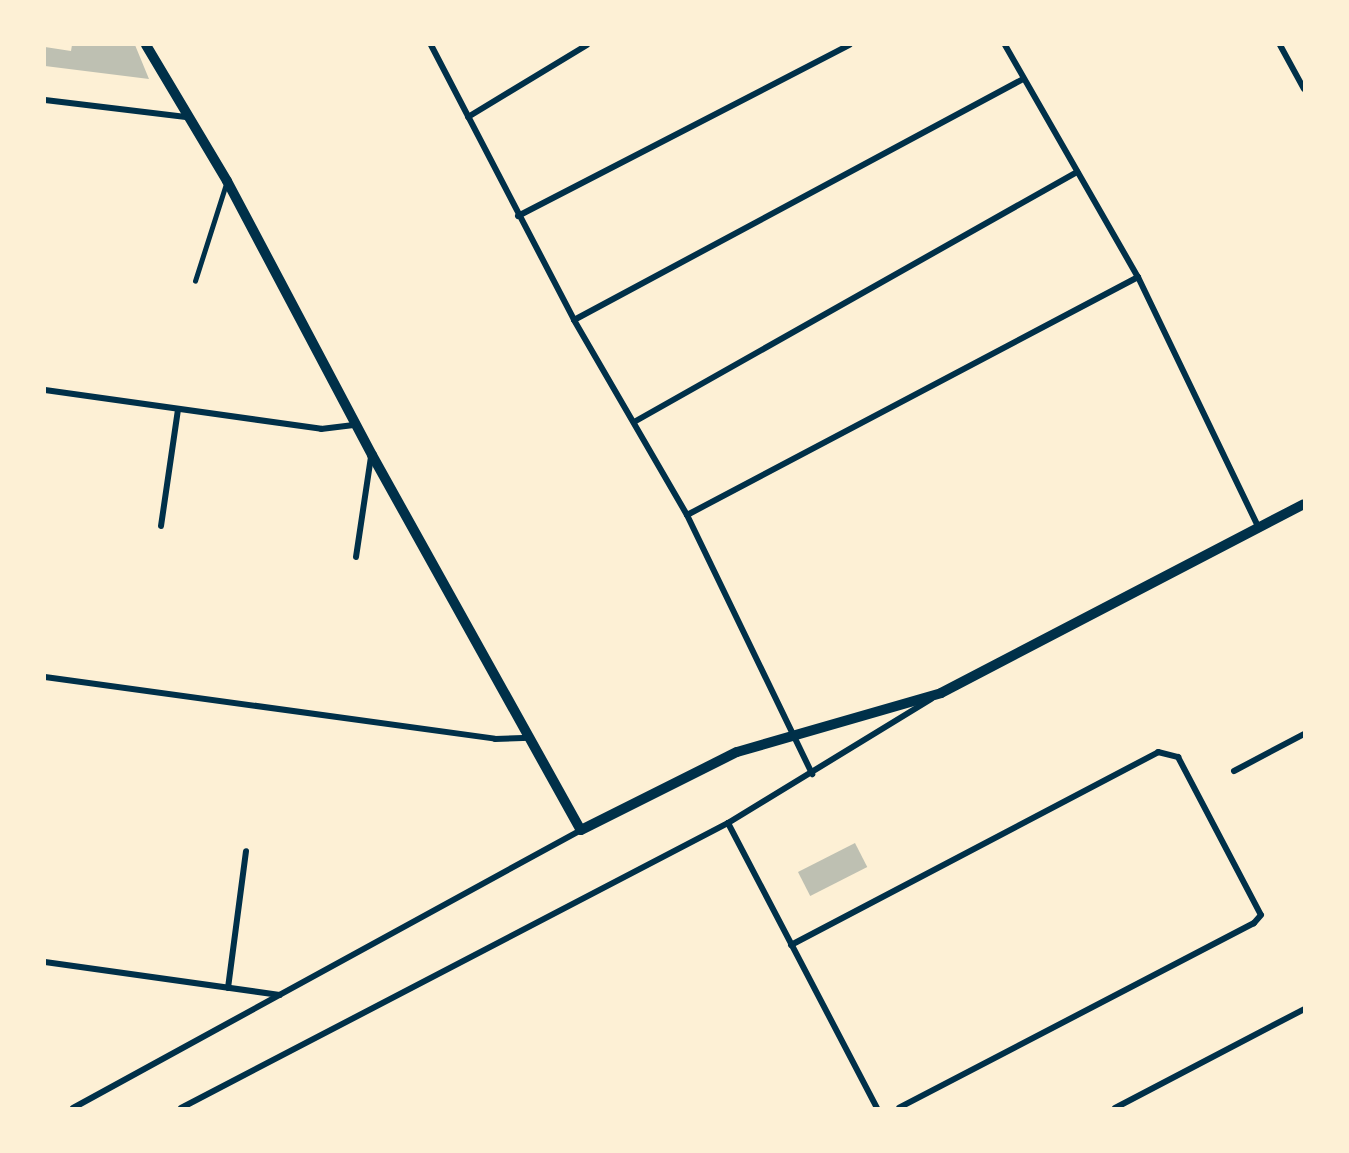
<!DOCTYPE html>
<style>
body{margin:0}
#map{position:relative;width:1349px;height:1153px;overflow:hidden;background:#fdf0d5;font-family:Figtree,sans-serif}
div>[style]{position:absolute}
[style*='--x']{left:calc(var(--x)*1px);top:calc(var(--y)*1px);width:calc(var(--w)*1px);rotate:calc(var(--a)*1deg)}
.building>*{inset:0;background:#bec0b2;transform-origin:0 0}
.service>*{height:4.5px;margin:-2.25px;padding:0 2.25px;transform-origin:2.25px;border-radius:2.25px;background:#003049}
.minor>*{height:6px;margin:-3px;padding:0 3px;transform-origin:3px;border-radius:3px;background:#003049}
.tertiary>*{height:10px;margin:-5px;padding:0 5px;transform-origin:5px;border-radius:5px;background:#003049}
span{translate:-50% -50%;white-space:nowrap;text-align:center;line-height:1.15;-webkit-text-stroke:5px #fdf0d5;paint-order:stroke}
.frame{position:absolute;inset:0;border:46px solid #fdf0d5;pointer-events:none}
</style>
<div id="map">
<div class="building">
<div style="clip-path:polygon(72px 45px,135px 45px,149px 79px,45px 66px,45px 47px,71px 51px)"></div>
<div style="left:855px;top:843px;width:27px;height:64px;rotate:63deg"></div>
</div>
<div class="service">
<div style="--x:195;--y:281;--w:102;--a:-72.3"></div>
</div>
<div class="minor">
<div style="--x:431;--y:45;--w:310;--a:62.5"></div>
<div style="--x:574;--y:320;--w:225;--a:59.9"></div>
<div style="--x:687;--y:515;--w:288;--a:64.2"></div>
<div style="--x:1005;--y:45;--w:267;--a:60.2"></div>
<div style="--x:1138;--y:277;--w:279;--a:64.3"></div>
<div style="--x:1280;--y:45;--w:50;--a:61.4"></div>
<div style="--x:45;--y:100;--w:142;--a:6.9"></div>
<div style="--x:468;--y:117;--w:139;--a:-31.2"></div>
<div style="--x:518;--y:216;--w:373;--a:-27.3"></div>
<div style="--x:574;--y:320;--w:510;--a:-28.22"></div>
<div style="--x:45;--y:390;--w:279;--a:8"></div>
<div style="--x:321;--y:429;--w:35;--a:-7"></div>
<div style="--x:634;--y:422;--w:509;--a:-29.44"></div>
<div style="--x:687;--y:515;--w:510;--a:-27.82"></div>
<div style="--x:161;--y:526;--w:118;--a:-81.7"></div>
<div style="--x:356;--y:557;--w:101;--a:-81.5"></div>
<div style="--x:45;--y:677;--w:454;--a:7.8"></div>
<div style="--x:495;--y:739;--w:35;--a:-2"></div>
<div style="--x:1234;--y:771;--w:79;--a:-27.9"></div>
<div style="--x:728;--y:823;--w:322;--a:62.4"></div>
<div style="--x:791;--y:945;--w:415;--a:-27.7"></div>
<div style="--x:1158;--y:752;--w:21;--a:14"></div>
<div style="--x:1178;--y:757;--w:178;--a:62.3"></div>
<div style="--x:1261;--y:915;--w:11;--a:131"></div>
<div style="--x:1254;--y:923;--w:400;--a:152.5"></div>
<div style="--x:45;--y:962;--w:237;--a:8"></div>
<div style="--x:228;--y:988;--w:138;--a:-82.5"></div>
<div style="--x:73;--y:1108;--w:579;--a:-28.69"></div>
<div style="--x:181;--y:1108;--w:617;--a:-27.52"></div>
<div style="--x:728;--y:823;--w:238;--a:-31.4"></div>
<div style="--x:1115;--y:1108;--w:213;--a:-27.6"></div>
</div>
<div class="tertiary">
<div style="--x:146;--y:45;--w:158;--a:59.2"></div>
<div style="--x:227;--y:181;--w:310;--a:62.1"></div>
<div style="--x:372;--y:455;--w:429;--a:60.9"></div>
<div style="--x:581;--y:830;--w:174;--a:-26.6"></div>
<div style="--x:737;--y:752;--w:212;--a:-16.1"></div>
<div style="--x:941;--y:693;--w:409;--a:-27.5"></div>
</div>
<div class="frame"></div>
</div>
